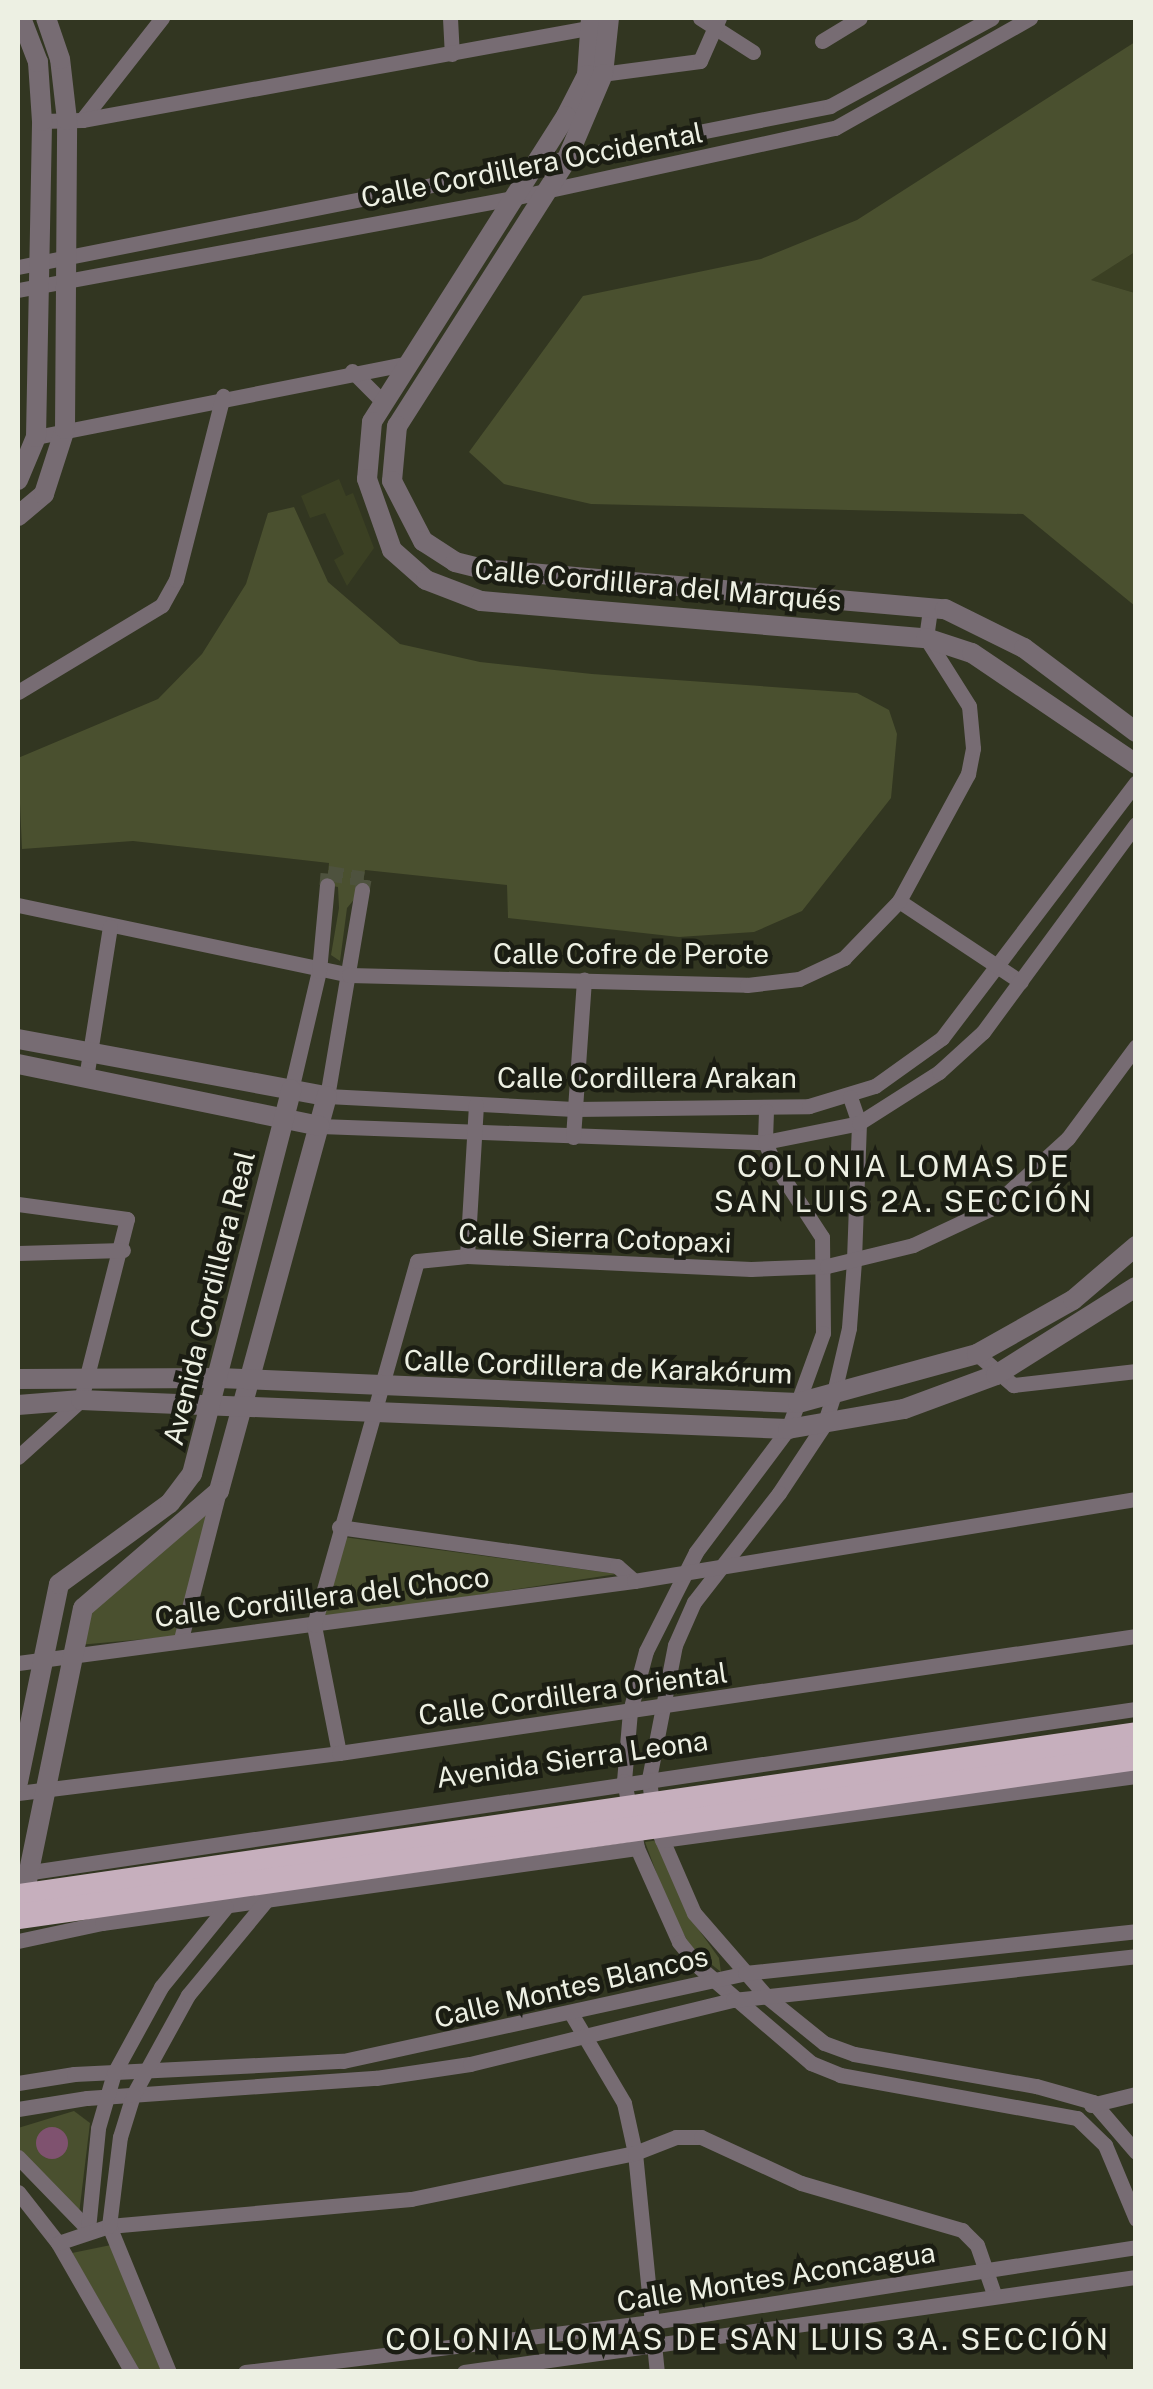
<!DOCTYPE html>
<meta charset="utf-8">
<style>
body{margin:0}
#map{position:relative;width:1153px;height:2389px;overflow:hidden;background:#323621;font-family:"Public Sans",sans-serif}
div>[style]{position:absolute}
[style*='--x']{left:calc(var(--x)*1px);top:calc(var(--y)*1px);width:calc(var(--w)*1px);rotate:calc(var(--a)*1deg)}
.built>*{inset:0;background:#3b4023}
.green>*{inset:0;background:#4a502f}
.water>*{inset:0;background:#7f526f}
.round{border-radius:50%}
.minor-tunnel>*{height:15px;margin-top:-7.5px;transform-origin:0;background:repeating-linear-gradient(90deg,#4e523e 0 15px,transparent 0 23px)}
.minor>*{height:15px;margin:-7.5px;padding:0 7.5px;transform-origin:7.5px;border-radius:7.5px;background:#776c73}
.tertiary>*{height:20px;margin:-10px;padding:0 10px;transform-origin:10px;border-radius:10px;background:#776c73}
.trunk>*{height:25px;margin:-12.5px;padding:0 12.5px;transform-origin:12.5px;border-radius:12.5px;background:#c6afbd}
span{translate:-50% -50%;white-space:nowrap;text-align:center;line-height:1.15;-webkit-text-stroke:9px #1b1d13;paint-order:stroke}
.street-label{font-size:28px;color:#edf0e3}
.neighbourhood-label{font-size:30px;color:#edf0e3;letter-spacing:2.5px}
.frame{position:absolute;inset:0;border:20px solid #edf0e3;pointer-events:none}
</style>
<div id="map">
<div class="built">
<div style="clip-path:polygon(1135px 252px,1135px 293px,1090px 280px)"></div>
<div style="clip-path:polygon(339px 479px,346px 496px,353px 493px,374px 548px,347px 586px,334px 560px,344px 554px,325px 513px,310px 518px,301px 496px)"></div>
</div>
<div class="green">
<div style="clip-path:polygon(1135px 42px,1135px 252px,1091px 280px,1135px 293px,1135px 606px,1023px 514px,591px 504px,504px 484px,469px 452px,583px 296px,761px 259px,857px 220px)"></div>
<div style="clip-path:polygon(294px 507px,328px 582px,400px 644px,480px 662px,592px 674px,857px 693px,889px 710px,897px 734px,891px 798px,802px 911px,754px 932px,679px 937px,508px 918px,507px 885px,365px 870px,362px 890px,347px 908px,340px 961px,331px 955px,339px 908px,338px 887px,327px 885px,329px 863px,133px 841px,22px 849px,18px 758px,158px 699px,202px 654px,246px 584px,268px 513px)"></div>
<div style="clip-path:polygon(213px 1499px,179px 1636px,78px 1645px,91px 1607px)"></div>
<div style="clip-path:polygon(343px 1537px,617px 1574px,321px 1619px)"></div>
<div style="clip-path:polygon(659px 1840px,691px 1919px,719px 1958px,721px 1972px,691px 1948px,668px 1904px,645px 1842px)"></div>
<div style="clip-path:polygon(74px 2111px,90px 2123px,79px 2214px,18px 2153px,18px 2128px)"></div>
<div style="clip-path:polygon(111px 2245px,161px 2371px,140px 2371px,72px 2253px)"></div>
</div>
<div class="water">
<div class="round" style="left:36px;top:2127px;width:32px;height:32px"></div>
</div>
<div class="minor-tunnel">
<div style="--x:327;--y:885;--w:12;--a:-85"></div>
<div style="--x:328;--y:873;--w:36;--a:9"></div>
<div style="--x:364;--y:879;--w:11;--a:100"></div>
</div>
<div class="minor">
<div style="--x:450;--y:18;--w:36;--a:87"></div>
<div style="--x:700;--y:18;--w:63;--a:32.7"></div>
<div style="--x:822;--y:41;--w:44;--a:-31.2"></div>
<div style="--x:594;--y:75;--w:107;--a:-7.5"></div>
<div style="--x:700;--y:61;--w:47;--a:-66.2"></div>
<div style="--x:82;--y:120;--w:130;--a:-51.9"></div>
<div style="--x:42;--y:121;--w:40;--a:-1.4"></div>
<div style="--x:82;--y:120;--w:519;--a:-10.31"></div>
<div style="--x:18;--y:267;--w:828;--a:-11.21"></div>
<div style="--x:830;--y:106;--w:184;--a:-28.5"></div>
<div style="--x:18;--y:290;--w:503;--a:-10.53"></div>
<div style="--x:513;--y:198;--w:330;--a:-12.3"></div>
<div style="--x:835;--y:128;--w:224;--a:-29.4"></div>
<div style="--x:352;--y:371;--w:41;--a:45"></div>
<div style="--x:36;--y:437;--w:375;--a:-11.2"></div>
<div style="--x:18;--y:692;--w:168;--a:-31.1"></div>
<div style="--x:162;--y:605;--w:29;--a:-61"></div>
<div style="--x:176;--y:580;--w:190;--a:-75.7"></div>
<div style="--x:362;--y:890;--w:209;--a:99.6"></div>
<div style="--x:327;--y:1096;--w:247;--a:3"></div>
<div style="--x:574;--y:1109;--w:235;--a:-0.7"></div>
<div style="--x:809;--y:1106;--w:69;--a:-16.9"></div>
<div style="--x:875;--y:1086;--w:82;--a:-35.6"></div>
<div style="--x:942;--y:1038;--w:321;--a:-52.8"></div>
<div style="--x:899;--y:901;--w:146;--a:33.6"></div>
<div style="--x:18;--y:905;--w:338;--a:11.9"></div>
<div style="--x:349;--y:975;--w:398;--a:1.4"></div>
<div style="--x:747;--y:985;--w:52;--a:-6.6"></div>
<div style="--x:799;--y:979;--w:50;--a:-25"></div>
<div style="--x:844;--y:958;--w:79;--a:-46"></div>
<div style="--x:899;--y:901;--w:145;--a:-61.5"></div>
<div style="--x:968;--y:774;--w:26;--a:-79"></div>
<div style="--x:973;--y:748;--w:42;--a:-95.4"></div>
<div style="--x:969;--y:706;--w:80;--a:-122.3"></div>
<div style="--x:926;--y:638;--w:30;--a:-82"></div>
<div style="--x:86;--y:1078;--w:153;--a:-81"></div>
<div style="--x:291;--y:1090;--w:122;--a:-76.8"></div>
<div style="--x:319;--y:971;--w:86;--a:-84.7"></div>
<div style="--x:850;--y:1097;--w:28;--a:71"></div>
<div style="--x:859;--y:1123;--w:138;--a:92.1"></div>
<div style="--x:854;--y:1261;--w:67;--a:94.3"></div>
<div style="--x:849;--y:1328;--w:71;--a:103.1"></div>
<div style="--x:833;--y:1397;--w:29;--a:108"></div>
<div style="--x:824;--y:1425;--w:82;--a:123.5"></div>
<div style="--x:779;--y:1493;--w:138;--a:127.9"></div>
<div style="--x:694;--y:1602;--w:47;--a:113.8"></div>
<div style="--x:675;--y:1645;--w:136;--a:101"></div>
<div style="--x:649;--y:1779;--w:42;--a:83.2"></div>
<div style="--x:654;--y:1821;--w:100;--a:66.5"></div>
<div style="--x:694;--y:1913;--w:111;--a:49"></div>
<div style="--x:767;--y:1997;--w:73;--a:38.9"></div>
<div style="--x:824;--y:2043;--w:32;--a:20"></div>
<div style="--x:854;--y:2054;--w:185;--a:10"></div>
<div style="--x:1036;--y:2086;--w:59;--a:15.7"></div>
<div style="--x:1093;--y:2102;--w:66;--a:49.3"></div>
<div style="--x:766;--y:1111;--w:31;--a:92"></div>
<div style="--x:765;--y:1142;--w:25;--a:67"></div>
<div style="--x:775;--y:1165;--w:86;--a:56.9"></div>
<div style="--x:822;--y:1237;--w:96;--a:89.4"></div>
<div style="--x:823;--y:1333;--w:102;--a:110"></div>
<div style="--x:788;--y:1429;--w:154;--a:126.8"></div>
<div style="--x:696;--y:1552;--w:111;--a:116.8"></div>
<div style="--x:646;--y:1651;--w:62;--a:104.9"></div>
<div style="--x:630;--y:1711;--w:70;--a:94.9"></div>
<div style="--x:624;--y:1781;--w:68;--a:79"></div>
<div style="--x:637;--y:1848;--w:103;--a:65.9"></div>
<div style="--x:679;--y:1942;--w:32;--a:51"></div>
<div style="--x:699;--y:1967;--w:148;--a:40.6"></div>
<div style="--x:811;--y:2063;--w:31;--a:22"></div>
<div style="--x:840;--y:2075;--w:241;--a:10.3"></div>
<div style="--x:1077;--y:2118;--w:39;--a:44"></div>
<div style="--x:1105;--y:2145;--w:80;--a:67.3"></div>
<div style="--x:320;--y:1126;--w:445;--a:2.1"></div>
<div style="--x:765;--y:1142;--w:96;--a:-11.4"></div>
<div style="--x:859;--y:1123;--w:95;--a:-32.5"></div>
<div style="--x:939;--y:1072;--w:59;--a:-42.3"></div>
<div style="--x:983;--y:1032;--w:258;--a:-53.7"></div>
<div style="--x:573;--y:1137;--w:158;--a:-86"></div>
<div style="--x:18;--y:1204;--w:110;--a:7.8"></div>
<div style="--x:127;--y:1219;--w:187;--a:104.3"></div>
<div style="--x:81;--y:1400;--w:85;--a:137.9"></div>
<div style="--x:18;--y:1253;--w:105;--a:-1.6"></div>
<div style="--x:467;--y:1256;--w:152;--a:-86.6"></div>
<div style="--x:977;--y:1354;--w:48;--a:40.7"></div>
<div style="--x:1013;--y:1385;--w:124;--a:-6.5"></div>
<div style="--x:339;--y:1527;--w:281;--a:8"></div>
<div style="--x:617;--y:1566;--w:23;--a:41"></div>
<div style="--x:181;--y:1639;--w:153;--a:-75.6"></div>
<div style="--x:18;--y:1663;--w:621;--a:-7.58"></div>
<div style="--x:634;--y:1581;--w:509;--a:-9.28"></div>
<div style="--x:339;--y:1753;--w:130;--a:-101.1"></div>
<div style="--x:314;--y:1625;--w:378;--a:-74.2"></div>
<div style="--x:417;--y:1261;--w:50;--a:-5.7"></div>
<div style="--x:467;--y:1256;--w:284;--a:2.6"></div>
<div style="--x:751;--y:1269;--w:76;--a:-2.3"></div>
<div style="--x:827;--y:1266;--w:89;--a:-13.7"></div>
<div style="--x:913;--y:1245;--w:85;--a:-25.1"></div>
<div style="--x:990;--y:1209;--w:105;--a:-42.3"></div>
<div style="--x:1068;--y:1138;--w:114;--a:-53.5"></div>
<div style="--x:18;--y:1793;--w:323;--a:-7.1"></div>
<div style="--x:339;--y:1753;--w:806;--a:-8.35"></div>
<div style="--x:662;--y:1840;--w:478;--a:-7.7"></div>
<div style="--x:18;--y:1874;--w:1130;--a:-8.4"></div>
<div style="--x:18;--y:1941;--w:86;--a:-12.1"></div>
<div style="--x:102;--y:1923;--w:540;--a:-7.98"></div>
<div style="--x:572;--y:2015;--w:102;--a:59.4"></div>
<div style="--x:624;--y:2103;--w:51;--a:77.6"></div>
<div style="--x:635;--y:2153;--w:220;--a:84.3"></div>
<div style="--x:18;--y:2083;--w:57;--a:-9.1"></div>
<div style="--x:74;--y:2074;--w:269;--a:-2.8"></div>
<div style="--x:343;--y:2061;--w:412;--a:-12.3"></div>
<div style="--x:745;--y:1973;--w:393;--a:-6.1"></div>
<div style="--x:1091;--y:2105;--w:46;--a:-13.7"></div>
<div style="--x:18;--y:2109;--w:70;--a:-9.1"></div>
<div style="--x:87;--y:2098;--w:290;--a:-4"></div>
<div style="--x:376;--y:2078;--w:95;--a:-8.5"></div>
<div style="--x:470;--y:2064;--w:271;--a:-13.7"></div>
<div style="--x:733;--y:2000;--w:405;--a:-6.2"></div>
<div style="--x:18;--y:2157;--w:100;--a:45.8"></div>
<div style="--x:18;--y:2192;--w:65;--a:51.9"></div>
<div style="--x:58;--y:2243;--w:149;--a:60.2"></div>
<div style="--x:88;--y:2229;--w:101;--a:-84.3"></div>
<div style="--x:98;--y:2128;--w:57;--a:-73.8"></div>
<div style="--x:114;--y:2073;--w:98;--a:-61.3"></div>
<div style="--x:161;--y:1987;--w:103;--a:-50.9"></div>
<div style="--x:58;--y:2243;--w:54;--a:-18.4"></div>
<div style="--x:109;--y:2226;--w:303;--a:-5.1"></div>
<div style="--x:411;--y:2199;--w:229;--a:-11.6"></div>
<div style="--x:635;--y:2153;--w:44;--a:-21.3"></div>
<div style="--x:676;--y:2137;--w:25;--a:0"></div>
<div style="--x:701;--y:2137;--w:110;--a:24.7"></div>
<div style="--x:801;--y:2183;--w:168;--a:16.3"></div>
<div style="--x:962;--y:2230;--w:21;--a:45"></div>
<div style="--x:977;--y:2245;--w:52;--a:70.9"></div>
<div style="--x:169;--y:2372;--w:158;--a:-112.3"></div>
<div style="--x:109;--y:2226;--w:90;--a:-83"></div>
<div style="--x:120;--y:2137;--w:44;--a:-72.8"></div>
<div style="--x:133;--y:2095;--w:114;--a:-61.2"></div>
<div style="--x:188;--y:1995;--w:121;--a:-50.4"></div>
<div style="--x:245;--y:2372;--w:410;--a:-7"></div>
<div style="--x:652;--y:2322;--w:490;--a:-8.8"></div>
<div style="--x:464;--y:2372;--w:679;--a:-8.05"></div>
</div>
<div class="tertiary">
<div style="--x:591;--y:18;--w:57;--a:94"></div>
<div style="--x:587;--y:75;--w:46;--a:117.1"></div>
<div style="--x:566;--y:116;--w:362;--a:122.4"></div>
<div style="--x:372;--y:422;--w:57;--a:95"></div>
<div style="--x:367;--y:479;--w:75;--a:70.6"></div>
<div style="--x:392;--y:550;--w:45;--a:41.4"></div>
<div style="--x:426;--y:580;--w:59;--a:20.9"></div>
<div style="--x:481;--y:601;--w:447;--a:4.8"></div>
<div style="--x:926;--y:638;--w:48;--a:18.1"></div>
<div style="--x:972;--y:653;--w:198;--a:34.1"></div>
<div style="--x:609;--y:18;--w:56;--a:96.1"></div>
<div style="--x:603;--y:74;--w:95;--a:113"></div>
<div style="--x:566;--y:161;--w:314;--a:122.5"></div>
<div style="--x:397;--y:426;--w:55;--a:95.2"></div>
<div style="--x:392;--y:481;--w:68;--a:62.7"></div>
<div style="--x:423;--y:541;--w:38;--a:33"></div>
<div style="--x:455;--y:562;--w:30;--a:14"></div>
<div style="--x:484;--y:569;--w:463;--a:5"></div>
<div style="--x:945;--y:609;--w:88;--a:26.3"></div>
<div style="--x:1024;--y:648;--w:140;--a:36.9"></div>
<div style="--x:18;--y:480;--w:47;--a:-67.3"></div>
<div style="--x:36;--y:437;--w:316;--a:-88.9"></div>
<div style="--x:42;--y:121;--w:59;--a:-93.9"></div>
<div style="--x:38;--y:62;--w:47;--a:-111.1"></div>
<div style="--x:18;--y:516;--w:34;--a:-40"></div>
<div style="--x:44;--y:494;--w:68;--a:-72.1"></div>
<div style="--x:65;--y:429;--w:309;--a:-89.6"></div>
<div style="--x:67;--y:120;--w:61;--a:-96.5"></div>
<div style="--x:60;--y:59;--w:43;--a:-108.9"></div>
<div style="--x:18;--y:1039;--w:314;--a:10.5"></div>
<div style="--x:327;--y:1096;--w:409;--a:105.3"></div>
<div style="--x:219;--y:1491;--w:179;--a:139.3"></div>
<div style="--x:83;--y:1608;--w:302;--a:101.6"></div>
<div style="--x:18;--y:1064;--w:308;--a:11.6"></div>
<div style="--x:18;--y:1379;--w:201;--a:-0.3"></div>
<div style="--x:219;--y:1378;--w:580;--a:2.47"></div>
<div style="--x:798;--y:1403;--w:186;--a:-15.3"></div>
<div style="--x:977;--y:1354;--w:110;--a:-29.4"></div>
<div style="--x:1073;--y:1300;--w:83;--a:-40.6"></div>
<div style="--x:18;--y:1405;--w:63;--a:-4.5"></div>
<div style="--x:81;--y:1400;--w:708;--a:2.35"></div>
<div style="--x:788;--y:1429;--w:118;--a:-9.8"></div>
<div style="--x:904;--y:1409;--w:98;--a:-20.3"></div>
<div style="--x:996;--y:1375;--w:165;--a:-32.2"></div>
<div style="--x:18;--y:1782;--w:202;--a:-78.3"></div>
<div style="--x:59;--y:1584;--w:137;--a:-36.1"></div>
<div style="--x:170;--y:1503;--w:36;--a:-53"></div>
<div style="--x:192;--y:1474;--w:397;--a:-75.5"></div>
</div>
<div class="trunk">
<div style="--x:18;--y:1896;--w:1130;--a:-8.24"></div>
<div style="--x:18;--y:1916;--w:1129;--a:-8.09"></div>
</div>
<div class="street-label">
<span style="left:532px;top:165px;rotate:-11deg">Calle Cordillera Occidental</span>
<span style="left:658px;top:585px;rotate:5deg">Calle Cordillera del Marqués</span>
<span style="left:631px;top:954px">Calle Cofre de Perote</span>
<span style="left:647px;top:1078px">Calle Cordillera Arakan</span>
<span style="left:595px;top:1238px;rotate:2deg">Calle Sierra Cotopaxi</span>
<span style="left:209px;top:1298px;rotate:-76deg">Avenida Cordillera Real</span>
<span style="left:598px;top:1367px;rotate:2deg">Calle Cordillera de Karakórum</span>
<span style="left:322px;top:1597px;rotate:-7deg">Calle Cordillera del Choco</span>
<span style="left:573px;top:1694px;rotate:-8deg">Calle Cordillera Oriental</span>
<span style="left:572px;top:1759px;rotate:-8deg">Avenida Sierra Leona</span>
<span style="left:571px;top:1987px;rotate:-13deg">Calle Montes Blancos</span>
<span style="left:776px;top:2277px;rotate:-9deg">Calle Montes Aconcagua</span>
</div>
<div class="neighbourhood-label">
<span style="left:904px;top:1183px">COLONIA LOMAS DE<br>SAN LUIS 2A. SECCIÓN</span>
<span style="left:748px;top:2339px">COLONIA LOMAS DE SAN LUIS 3A. SECCIÓN</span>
</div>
<div class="frame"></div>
</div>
